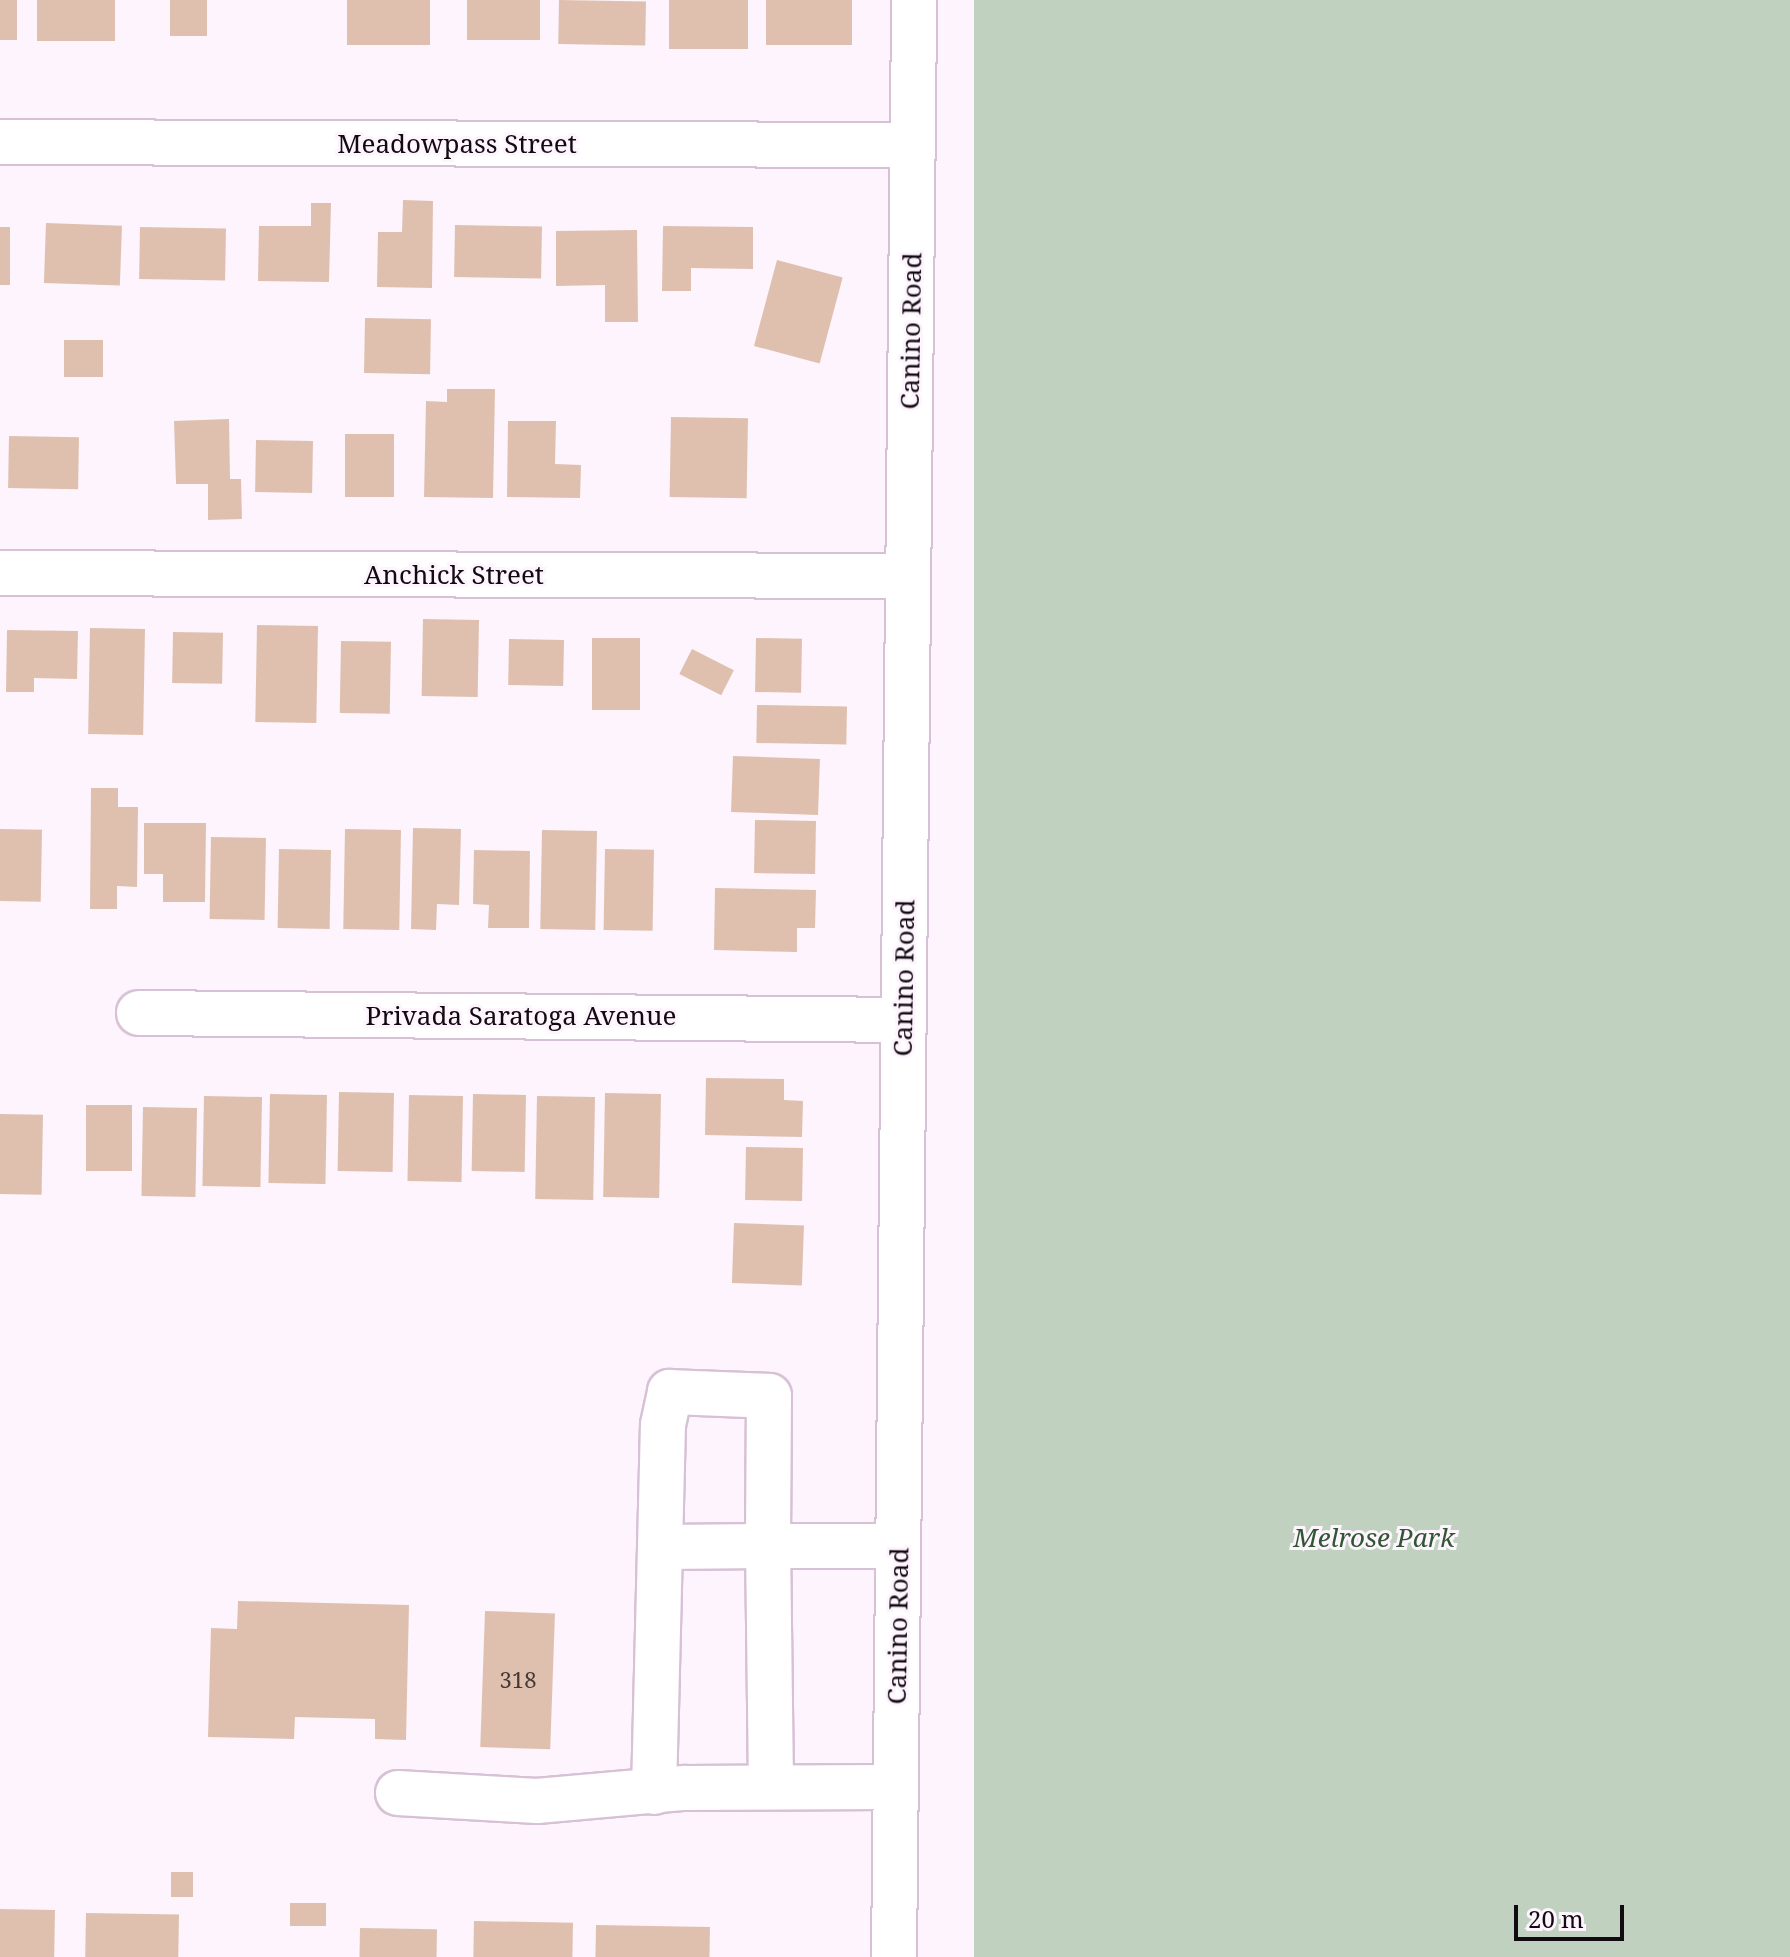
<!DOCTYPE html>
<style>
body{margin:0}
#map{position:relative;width:1790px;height:1957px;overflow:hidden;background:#fdf4fd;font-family:"Noto Serif",serif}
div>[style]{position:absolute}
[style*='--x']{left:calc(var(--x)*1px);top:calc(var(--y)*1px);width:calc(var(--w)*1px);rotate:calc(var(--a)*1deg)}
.green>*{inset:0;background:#c0d1c0;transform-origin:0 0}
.building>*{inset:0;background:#dfc0ae;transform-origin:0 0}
.roads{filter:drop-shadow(2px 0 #d7c1d6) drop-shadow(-2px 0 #d7c1d6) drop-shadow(0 2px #d7c1d6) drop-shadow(0 -2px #d7c1d6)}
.minor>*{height:44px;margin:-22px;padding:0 22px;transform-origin:22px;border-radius:22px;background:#fff}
span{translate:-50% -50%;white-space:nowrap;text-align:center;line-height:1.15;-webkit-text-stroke:6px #fdf4fd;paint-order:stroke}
.number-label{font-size:22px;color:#443838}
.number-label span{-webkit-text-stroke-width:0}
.street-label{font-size:26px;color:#110a11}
.park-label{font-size:26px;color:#305633;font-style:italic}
.scale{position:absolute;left:1514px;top:1905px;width:110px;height:36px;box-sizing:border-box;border:4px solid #110a11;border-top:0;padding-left:10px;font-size:24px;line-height:28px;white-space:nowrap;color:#110a11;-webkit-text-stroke:6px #fdf4fd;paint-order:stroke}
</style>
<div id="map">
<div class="green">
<div style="left:974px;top:0;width:816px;height:1957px"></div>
</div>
<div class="building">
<div style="left:0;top:0;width:17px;height:40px"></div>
<div style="left:37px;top:0;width:78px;height:41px"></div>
<div style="left:170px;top:0;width:37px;height:36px"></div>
<div style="left:347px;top:0;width:83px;height:45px"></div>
<div style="left:467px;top:0;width:73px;height:40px"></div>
<div style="left:559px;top:0;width:87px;height:44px;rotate:1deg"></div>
<div style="left:669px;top:0;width:79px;height:49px"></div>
<div style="left:766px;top:0;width:86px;height:45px"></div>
<div style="clip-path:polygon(403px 200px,433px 201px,432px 288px,377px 287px,378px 232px,402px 232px)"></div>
<div style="clip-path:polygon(311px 203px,331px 203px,329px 282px,258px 281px,259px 226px,311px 226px)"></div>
<div style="left:46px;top:223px;width:76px;height:60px;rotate:2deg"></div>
<div style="left:455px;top:225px;width:87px;height:52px;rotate:1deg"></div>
<div style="clip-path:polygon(663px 226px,753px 227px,753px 269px,691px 268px,691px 291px,662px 291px)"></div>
<div style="left:0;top:227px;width:10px;height:58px"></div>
<div style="left:140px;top:227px;width:86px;height:52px;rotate:1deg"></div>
<div style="clip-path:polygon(637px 230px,638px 322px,605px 322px,605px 285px,556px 286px,556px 231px)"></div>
<div style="left:777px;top:260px;width:68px;height:89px;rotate:15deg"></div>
<div style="left:365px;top:318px;width:66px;height:55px;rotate:1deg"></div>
<div style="left:64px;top:340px;width:39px;height:37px"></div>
<div style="clip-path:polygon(447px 389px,495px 389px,493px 498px,424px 497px,426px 401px,447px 402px)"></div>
<div style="left:671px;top:417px;width:77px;height:80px;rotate:1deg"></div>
<div style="clip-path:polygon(229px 419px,230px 479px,241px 479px,242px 519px,208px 520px,208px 484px,176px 484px,174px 421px)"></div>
<div style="clip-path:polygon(508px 421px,556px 421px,555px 464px,581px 465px,580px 498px,507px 497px)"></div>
<div style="left:345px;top:434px;width:49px;height:63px"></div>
<div style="left:9px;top:436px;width:70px;height:52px;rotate:1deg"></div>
<div style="left:256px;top:440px;width:57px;height:52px;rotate:1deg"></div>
<div style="left:423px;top:619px;width:56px;height:77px;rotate:1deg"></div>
<div style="left:257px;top:625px;width:61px;height:97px;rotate:1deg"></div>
<div style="left:90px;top:628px;width:55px;height:106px;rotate:1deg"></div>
<div style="clip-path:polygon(7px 630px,78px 631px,77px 679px,34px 678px,34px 692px,6px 692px)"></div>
<div style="left:173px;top:632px;width:50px;height:51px;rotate:1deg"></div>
<div style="left:592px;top:638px;width:48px;height:72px"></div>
<div style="left:756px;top:638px;width:46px;height:54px;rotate:1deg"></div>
<div style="left:509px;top:639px;width:55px;height:46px;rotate:1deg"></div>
<div style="left:341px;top:641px;width:50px;height:72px;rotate:1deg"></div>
<div style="left:692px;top:649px;width:47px;height:28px;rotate:27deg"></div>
<div style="left:757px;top:705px;width:90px;height:38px;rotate:1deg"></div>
<div style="left:733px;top:756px;width:87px;height:56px;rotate:2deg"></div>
<div style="clip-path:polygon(91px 788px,118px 788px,118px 807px,138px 807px,137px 887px,117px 886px,117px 909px,90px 909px)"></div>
<div style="left:755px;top:820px;width:61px;height:53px;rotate:1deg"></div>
<div style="clip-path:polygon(144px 823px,206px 823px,205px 902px,163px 902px,163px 874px,144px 874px)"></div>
<div style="clip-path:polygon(413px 828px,461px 829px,459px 905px,437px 904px,436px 930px,411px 929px)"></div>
<div style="left:0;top:829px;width:42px;height:72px;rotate:1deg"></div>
<div style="left:345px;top:829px;width:56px;height:100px;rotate:1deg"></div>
<div style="left:542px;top:830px;width:55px;height:99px;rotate:1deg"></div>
<div style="left:211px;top:837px;width:55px;height:82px;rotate:1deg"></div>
<div style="left:279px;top:849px;width:52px;height:79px;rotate:1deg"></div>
<div style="left:605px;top:849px;width:49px;height:81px;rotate:1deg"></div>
<div style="clip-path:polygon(474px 850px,530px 851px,529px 928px,488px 928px,489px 905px,473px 904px)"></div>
<div style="clip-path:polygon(715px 888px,816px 890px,815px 928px,797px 928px,797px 952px,714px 950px)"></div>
<div style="clip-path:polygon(706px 1078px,784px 1079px,784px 1100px,803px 1101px,802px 1137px,705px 1135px)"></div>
<div style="left:339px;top:1092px;width:55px;height:79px;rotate:1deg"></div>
<div style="left:605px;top:1093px;width:56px;height:104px;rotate:1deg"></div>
<div style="left:270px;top:1094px;width:57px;height:89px;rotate:1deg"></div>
<div style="left:473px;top:1094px;width:53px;height:77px;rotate:1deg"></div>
<div style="left:409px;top:1095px;width:54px;height:86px;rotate:1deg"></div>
<div style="left:204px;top:1096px;width:58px;height:90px;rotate:1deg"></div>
<div style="left:537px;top:1096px;width:58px;height:103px;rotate:1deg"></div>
<div style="left:86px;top:1105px;width:46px;height:66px"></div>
<div style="left:143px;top:1107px;width:54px;height:89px;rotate:1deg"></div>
<div style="left:0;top:1114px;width:43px;height:80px;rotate:1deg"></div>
<div style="left:746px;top:1147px;width:57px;height:53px;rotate:1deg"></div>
<div style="left:734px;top:1223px;width:70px;height:60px;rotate:2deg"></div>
<div style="clip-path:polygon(238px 1601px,409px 1605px,406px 1740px,375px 1739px,375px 1719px,295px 1717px,294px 1739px,208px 1737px,211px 1628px,237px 1629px)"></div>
<div style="left:485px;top:1611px;width:70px;height:136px;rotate:2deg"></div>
<div style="left:171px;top:1872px;width:22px;height:25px"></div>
<div style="left:290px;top:1903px;width:36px;height:23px"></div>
<div style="left:0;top:1909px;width:55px;height:48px;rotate:1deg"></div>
<div style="left:86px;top:1913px;width:93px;height:44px;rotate:1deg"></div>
<div style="left:474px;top:1921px;width:99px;height:36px;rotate:1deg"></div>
<div style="left:596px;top:1925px;width:114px;height:32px;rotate:1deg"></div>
<div style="left:360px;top:1928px;width:77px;height:29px;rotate:1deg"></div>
</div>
<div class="roads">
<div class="minor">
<div style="--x:0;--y:142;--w:913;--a:0.19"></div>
<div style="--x:0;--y:573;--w:907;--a:0.19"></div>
<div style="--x:139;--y:1013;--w:764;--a:0.52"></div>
<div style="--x:771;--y:1787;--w:241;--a:-90.7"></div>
<div style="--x:768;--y:1546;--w:130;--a:0"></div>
<div style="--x:654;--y:1792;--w:367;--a:-88.6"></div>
<div style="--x:663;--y:1425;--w:34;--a:-78"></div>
<div style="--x:670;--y:1392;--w:99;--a:2.3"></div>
<div style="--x:769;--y:1396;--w:150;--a:90.4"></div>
<div style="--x:768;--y:1546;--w:108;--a:179.5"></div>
<div style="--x:398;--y:1793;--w:139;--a:3.3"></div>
<div style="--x:537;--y:1801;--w:148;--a:-5.1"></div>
<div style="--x:684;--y:1788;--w:212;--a:-0.3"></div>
<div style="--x:894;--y:1957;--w:1957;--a:-89.41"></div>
</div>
</div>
<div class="number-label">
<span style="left:518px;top:1680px">318</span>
</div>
<div class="street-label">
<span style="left:457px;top:144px">Meadowpass Street</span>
<span style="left:911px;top:331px;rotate:-89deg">Canino Road</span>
<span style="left:454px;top:575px">Anchick Street</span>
<span style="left:904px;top:978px;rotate:-89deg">Canino Road</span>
<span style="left:521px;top:1016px">Privada Saratoga Avenue</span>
<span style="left:898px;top:1626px;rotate:-89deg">Canino Road</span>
</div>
<div class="park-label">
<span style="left:1374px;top:1538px">Melrose Park</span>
</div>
<div class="scale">20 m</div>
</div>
